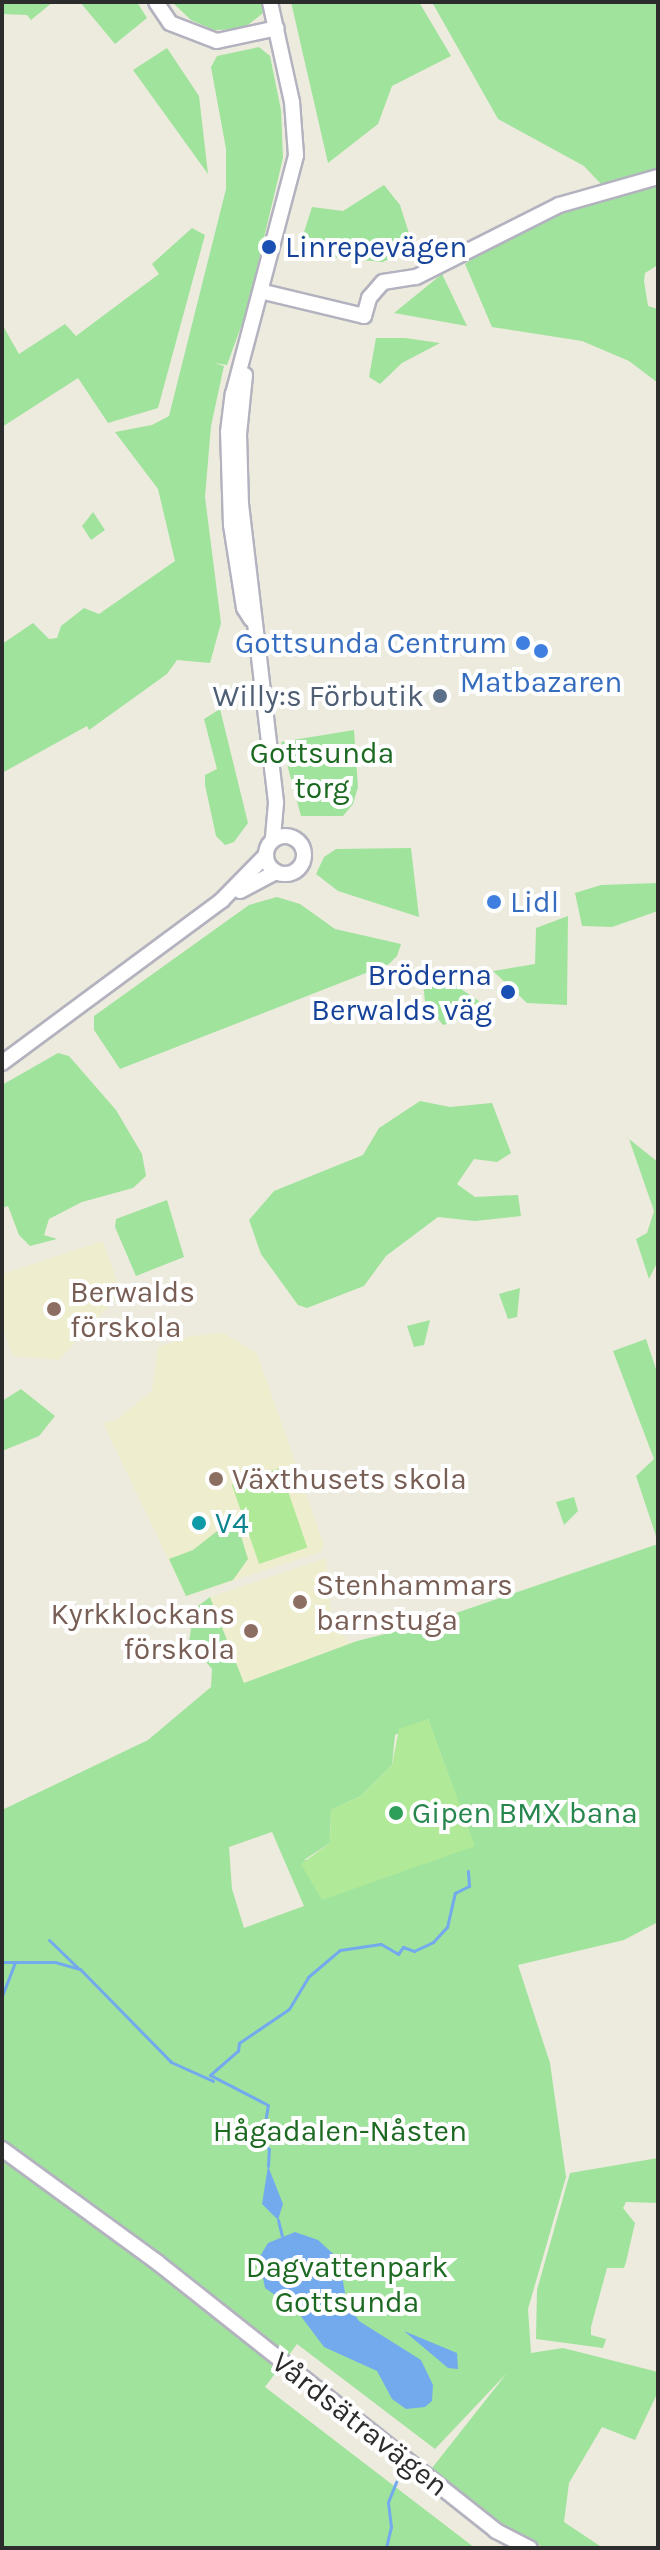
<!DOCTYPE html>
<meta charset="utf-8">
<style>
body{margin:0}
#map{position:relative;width:660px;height:2550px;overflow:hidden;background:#edebde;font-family:Karla,sans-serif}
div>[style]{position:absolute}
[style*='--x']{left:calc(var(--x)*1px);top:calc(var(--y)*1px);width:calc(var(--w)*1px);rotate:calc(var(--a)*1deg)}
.education>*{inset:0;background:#eeedce}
.green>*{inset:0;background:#a0e39c}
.pitch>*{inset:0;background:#b0ea98;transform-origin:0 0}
.water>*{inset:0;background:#73aaed}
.stream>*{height:3px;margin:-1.5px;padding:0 1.5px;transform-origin:1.5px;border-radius:1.5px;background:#73aaed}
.roads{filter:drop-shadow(2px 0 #b3b2bf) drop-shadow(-2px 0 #b3b2bf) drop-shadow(0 2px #b3b2bf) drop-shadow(0 -2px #b3b2bf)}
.tertiary>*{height:14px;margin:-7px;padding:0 7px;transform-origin:7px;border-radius:7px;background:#fff}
.tertiary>.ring{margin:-7px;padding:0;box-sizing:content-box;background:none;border:14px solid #fff;border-radius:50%}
.dots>*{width:22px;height:22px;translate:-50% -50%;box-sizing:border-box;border:4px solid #fff;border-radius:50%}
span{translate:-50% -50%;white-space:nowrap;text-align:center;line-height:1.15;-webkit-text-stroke:8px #fff;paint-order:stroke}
.transit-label{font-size:30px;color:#164399}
.left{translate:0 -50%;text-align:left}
.right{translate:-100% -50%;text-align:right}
.shop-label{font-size:30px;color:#366cbe}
.service-label{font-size:30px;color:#4e5e75}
.park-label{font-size:30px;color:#1c6921}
.education-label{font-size:30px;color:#785e54}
.culture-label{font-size:30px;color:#0d838f}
.leisure-label{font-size:30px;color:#27864d}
.street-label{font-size:30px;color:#2c2c2c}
.frame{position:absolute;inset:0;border:4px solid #2c2c2c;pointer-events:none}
</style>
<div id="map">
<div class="education">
<div style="clip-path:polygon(103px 1241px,121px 1293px,59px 1360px,13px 1356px,2px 1326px,2px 1274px)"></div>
<div style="clip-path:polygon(223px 1333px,257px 1353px,324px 1545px,321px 1552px,186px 1596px,103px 1423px,116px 1420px,152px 1391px,158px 1347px,191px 1336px)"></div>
<div style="clip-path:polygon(326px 1558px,332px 1627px,351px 1643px,244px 1683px,210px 1597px)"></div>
</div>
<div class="green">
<div style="clip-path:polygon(2px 2px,53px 2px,31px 20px,27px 15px,2px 14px)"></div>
<div style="clip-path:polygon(80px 2px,137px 2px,147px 18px,115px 44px)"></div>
<div style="clip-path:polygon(172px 2px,262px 2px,263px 13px,243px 29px,214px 30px,191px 20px)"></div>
<div style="clip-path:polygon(291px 2px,419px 2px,451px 56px,392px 86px,378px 124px,328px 163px)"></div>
<div style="clip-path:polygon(432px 2px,658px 2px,658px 171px,601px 184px,584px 166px,498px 119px)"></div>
<div style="clip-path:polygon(259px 47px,270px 56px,281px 110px,283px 158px,246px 313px,227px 365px,214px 363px,224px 366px,211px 426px,205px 497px,221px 623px,210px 663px,177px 660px,167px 674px,89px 730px,87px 726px,2px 773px,2px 644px,33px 623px,49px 639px,57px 638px,61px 626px,84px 608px,99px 614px,175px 561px,158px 489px,115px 432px,152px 425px,169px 416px,226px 189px,226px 149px,211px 67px,217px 56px)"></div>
<div style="clip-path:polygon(167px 48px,199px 96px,208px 174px,133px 70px)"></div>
<div style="clip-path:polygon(658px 183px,658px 265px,645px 273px,644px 281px,648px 306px,658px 309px,658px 383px,629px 361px,582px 341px,492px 327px,465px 264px,516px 229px)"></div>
<div style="clip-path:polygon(384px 185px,400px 205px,413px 246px,383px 262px,297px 254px,312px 207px,343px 211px)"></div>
<div style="clip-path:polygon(192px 228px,205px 235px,158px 408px,108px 423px,78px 378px,2px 427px,2px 324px,19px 354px,65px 324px,76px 336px,159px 274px,152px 264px)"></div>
<div style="clip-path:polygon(442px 274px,467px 326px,394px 313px)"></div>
<div style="clip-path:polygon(376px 338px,405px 338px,440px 343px,402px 363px,380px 384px,369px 377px)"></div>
<div style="clip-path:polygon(93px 512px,105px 530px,91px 540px,82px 526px)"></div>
<div style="clip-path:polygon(220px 709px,248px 823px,234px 842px,225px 845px,216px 836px,205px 785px,205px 775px,217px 769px,204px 719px)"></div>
<div style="clip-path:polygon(354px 730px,358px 787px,353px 804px,343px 816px,301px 816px,281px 742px)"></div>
<div style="clip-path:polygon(411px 848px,419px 917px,338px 891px,316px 874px,324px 857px,336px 849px)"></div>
<div style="clip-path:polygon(658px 883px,658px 911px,612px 927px,582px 926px,575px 893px,601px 885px)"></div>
<div style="clip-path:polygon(277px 897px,300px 904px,335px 929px,401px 944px,397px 956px,389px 964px,120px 1069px,94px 1030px,94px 1016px,249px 905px)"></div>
<div style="clip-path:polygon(568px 916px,567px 1005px,527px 1003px,493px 971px,535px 964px,536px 928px)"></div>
<div style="clip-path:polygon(423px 981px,455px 985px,492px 1010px,443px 1025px,425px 1002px)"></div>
<div style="clip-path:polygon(58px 1053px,69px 1056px,116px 1110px,142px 1154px,146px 1176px,133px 1188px,82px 1202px,49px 1219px,44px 1235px,57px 1239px,30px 1246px,19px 1235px,8px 1206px,2px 1208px,2px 1085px)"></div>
<div style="clip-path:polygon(420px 1101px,450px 1107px,492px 1103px,511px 1153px,497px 1162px,474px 1159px,457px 1184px,475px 1197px,518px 1195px,521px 1216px,475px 1221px,438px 1217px,386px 1256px,364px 1286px,307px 1308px,298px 1305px,261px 1254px,249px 1220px,274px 1191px,363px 1155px,379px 1128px)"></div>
<div style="clip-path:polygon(629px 1139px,658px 1162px,658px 1261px,649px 1279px,636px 1239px,647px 1233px,654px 1211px)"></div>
<div style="clip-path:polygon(167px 1200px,184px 1257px,136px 1276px,115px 1227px,116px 1219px)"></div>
<div style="clip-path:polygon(520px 1288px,517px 1317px,508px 1319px,499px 1294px)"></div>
<div style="clip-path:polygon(430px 1320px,424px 1345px,414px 1347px,407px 1326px)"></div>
<div style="clip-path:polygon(646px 1339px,658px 1375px,658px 1542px,636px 1476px,654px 1459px,613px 1351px)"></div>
<div style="clip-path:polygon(21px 1389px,55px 1416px,39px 1436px,2px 1451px,2px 1401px)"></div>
<div style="clip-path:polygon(574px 1497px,578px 1511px,564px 1525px,556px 1502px)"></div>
<div style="clip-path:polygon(235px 1517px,248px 1559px,233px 1580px,186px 1596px,169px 1559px,193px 1550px)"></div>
<div style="clip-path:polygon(evenodd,658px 1544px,658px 1922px,624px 1940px,518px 1965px,550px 2063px,566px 2177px,528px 2309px,531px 2353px,563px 2348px,658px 2372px,658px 2392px,635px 2440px,602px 2427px,569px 2483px,564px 2522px,603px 2548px,545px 2548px,500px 2525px,432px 2468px,507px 2373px,435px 2449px,297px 2344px,265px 2387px,475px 2548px,2px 2548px,2px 1810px,148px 1740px,211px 1687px,212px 1669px,189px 1642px,194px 1609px,210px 1597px,244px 1683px,357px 1641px,421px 1625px,658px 1544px,428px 1719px,474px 1846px,304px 1860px,330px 1843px,331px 1810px,361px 1796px,392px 1765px,395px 1735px,428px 1719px,658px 1544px,272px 1832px,304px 1906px,244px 1928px,232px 1889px,229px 1847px,272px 1832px)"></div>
<div style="clip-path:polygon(658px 2158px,658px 2203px,626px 2202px,623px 2208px,635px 2223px,626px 2262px,624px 2268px,607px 2268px,591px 2327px,591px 2335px,606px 2339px,603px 2348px,536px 2339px,537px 2290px,570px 2173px)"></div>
</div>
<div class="pitch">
<div style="left:280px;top:1468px;width:84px;height:51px;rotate:71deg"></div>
<div style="clip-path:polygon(428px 1719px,475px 1846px,322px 1900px,301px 1864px,330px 1843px,331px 1810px,361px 1796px,392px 1765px,399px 1729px)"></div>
</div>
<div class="water">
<div style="clip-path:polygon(268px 2166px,283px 2204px,278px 2220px,262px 2204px)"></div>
<div style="clip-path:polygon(295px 2232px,318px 2240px,339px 2259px,347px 2304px,359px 2321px,421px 2360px,433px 2385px,432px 2401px,425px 2407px,406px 2409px,392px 2399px,377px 2371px,324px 2347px,297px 2311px,265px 2288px,259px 2258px,268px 2243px)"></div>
<div style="clip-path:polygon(404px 2331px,457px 2353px,458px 2369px,448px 2368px)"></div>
</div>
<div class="stream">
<div style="--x:49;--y:1940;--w:40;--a:44"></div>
<div style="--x:2;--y:1962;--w:53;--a:0"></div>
<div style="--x:55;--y:1962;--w:26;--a:16"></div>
<div style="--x:80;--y:1969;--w:130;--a:45.6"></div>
<div style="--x:171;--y:2062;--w:46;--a:24.3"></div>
<div style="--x:2;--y:1996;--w:36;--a:-69"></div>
<div style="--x:268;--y:2166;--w:17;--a:-87"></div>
<div style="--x:269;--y:2149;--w:10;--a:-135"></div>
<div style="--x:262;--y:2142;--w:37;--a:-81"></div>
<div style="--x:268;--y:2105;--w:65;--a:-152.7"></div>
<div style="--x:210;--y:2075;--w:37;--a:-41"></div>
<div style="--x:238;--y:2051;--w:8;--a:-83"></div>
<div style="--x:239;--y:2043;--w:60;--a:-34.2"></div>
<div style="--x:289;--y:2009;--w:37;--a:-59"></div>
<div style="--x:308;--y:1977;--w:42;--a:-40.2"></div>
<div style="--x:340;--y:1950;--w:41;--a:-8.3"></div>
<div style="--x:381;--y:1944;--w:20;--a:30"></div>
<div style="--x:398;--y:1954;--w:9;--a:-54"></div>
<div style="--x:403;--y:1947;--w:12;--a:20"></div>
<div style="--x:414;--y:1951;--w:21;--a:-25"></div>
<div style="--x:433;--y:1942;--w:21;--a:-47"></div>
<div style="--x:447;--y:1927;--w:35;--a:-77"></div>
<div style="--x:455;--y:1893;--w:16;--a:-27"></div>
<div style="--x:469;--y:1886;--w:15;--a:-94"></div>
<div style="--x:278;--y:2220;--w:16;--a:76"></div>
<div style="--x:386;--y:2548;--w:22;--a:-77"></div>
<div style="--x:391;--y:2527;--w:25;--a:-97"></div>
<div style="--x:388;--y:2502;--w:22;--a:-68"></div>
</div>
<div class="roads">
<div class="tertiary">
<div style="--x:156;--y:2;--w:25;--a:56"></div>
<div style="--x:170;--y:23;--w:50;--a:21"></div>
<div style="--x:217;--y:41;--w:61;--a:-12.2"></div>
<div style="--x:264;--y:292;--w:103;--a:13.5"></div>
<div style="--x:364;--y:316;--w:19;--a:-74"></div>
<div style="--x:369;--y:298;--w:21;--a:-49"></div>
<div style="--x:383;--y:282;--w:33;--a:-9"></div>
<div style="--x:416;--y:277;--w:160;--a:-26.7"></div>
<div style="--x:559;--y:205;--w:103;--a:-15.8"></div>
<div style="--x:245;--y:375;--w:59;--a:95.8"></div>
<div style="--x:239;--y:434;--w:70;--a:88.4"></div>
<div style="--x:241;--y:504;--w:301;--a:83.3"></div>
<div style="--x:276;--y:803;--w:37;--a:95"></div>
<div style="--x:251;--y:619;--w:13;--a:-122"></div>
<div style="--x:244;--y:608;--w:84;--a:-98.9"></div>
<div style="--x:231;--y:525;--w:93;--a:-91.8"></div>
<div style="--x:228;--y:432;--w:38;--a:-83"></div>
<div style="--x:233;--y:394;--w:247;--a:-75.2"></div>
<div style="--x:296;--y:155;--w:53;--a:-94.3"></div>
<div style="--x:292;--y:102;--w:102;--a:-102.4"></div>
<div class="ring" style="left:266px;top:836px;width:24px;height:24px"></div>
<div style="--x:240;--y:891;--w:41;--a:-27.8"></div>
<div style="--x:2;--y:1063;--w:274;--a:-36.5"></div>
<div style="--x:222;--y:900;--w:63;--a:-45.6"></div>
<div style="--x:2;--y:2149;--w:192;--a:36.1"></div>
<div style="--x:157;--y:2262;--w:433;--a:38.4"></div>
<div style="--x:496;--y:2531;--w:38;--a:27"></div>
</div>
</div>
<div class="dots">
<div style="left:269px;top:247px;background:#1a4fb4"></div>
<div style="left:523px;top:643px;background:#3f7fe0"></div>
<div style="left:541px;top:651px;background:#3f7fe0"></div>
<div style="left:440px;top:696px;background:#5c6f8a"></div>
<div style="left:494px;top:902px;background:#3f7fe0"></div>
<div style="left:508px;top:992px;background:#1a4fb4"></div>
<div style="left:54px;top:1309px;background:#8d6e63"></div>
<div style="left:216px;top:1479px;background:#8d6e63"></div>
<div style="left:199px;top:1523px;background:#0f9aa8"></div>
<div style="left:300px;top:1602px;background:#8d6e63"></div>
<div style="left:251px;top:1631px;background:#8d6e63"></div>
<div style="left:396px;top:1813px;background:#2e9e5b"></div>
</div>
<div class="transit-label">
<span class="left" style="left:285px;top:247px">Linrepevägen</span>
<span class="right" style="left:492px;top:992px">Bröderna<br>Berwalds väg</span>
</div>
<div class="shop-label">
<span class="right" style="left:507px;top:643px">Gottsunda Centrum</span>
<span style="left:541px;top:682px">Matbazaren</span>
<span class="left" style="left:510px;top:902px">Lidl</span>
</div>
<div class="service-label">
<span class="right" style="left:424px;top:696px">Willy:s Förbutik</span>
</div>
<div class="park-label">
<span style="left:322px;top:770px">Gottsunda<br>torg</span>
<span style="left:340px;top:2131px">Hågadalen-Nåsten</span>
<span style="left:347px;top:2284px">Dagvattenpark<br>Gottsunda</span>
</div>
<div class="education-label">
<span class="left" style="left:70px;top:1309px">Berwalds<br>förskola</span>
<span class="left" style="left:232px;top:1479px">Växthusets skola</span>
<span class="left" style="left:316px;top:1602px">Stenhammars<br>barnstuga</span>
<span class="right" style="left:235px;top:1631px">Kyrkklockans<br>förskola</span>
</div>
<div class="culture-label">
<span class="left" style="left:215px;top:1523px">V4</span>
</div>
<div class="leisure-label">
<span class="left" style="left:412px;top:1813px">Gipen BMX bana</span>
</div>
<div class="street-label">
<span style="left:360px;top:2424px;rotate:38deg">Vårdsätravägen</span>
</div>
<div class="frame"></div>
</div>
